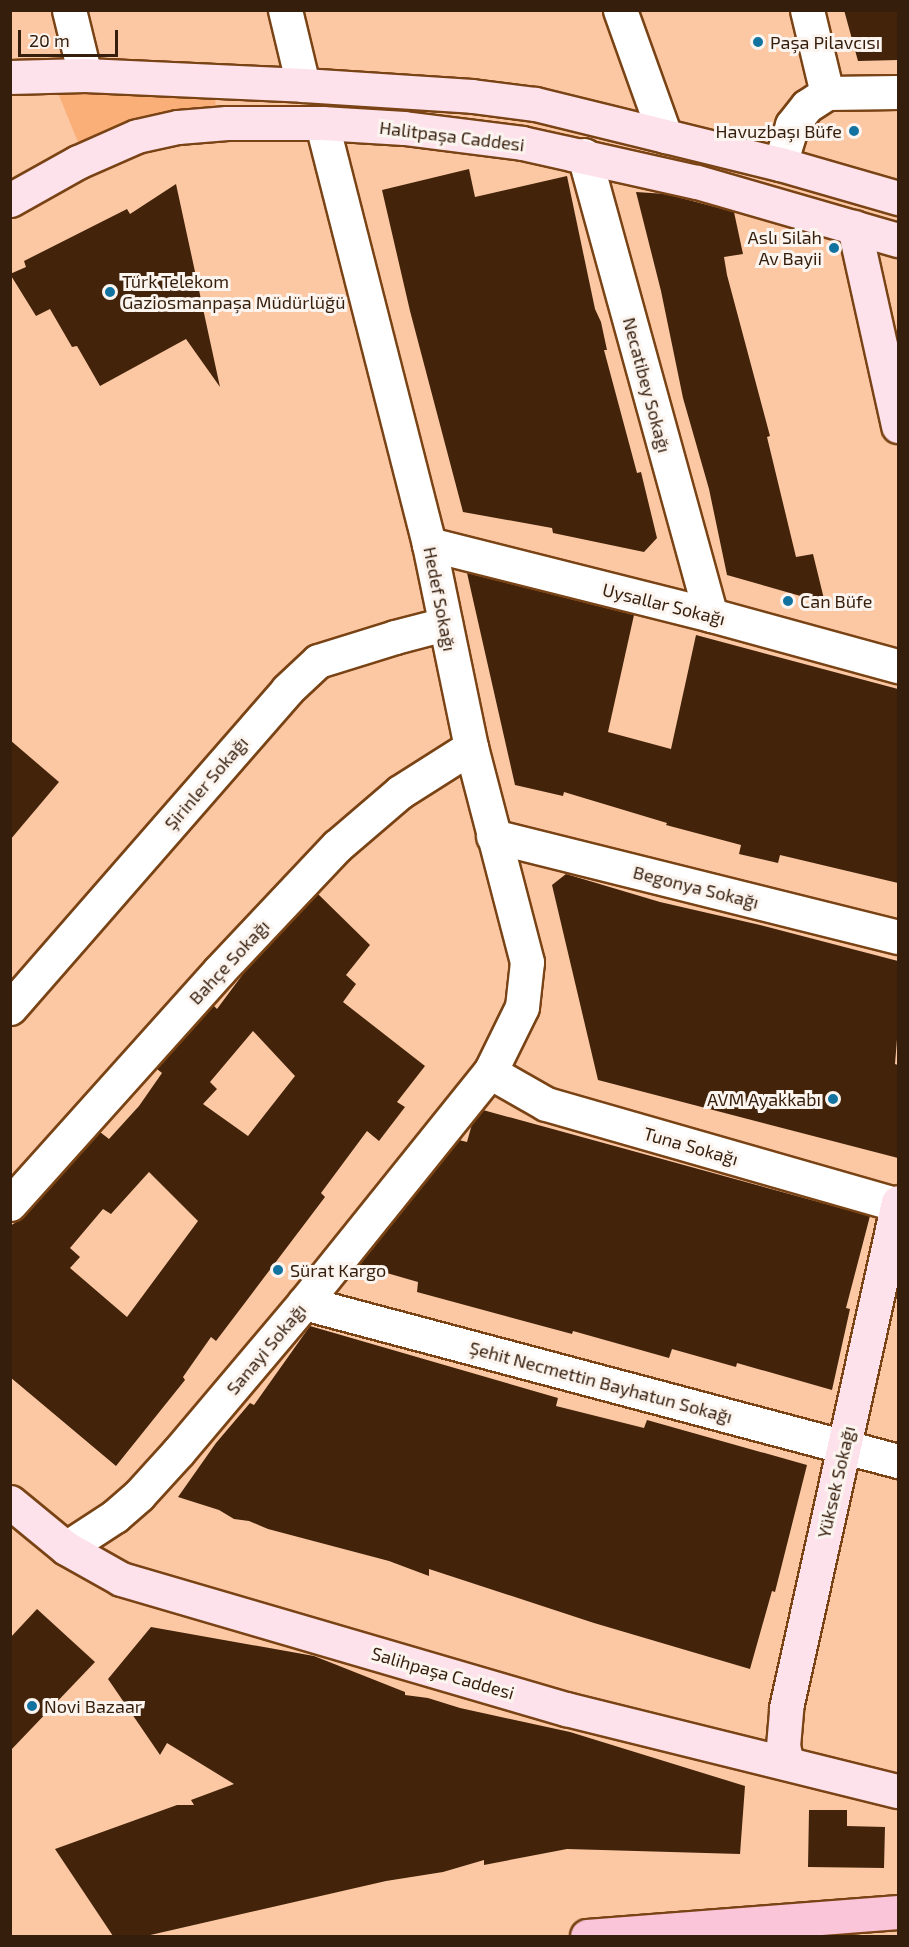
<!DOCTYPE html>
<meta charset="utf-8">
<style>
body{margin:0}
#map{position:relative;width:909px;height:1947px;overflow:hidden;background:#fcc8a4;font-family:"Exo 2",sans-serif}
div>[style]{position:absolute}
[style*='--x']{left:calc(var(--x)*1px);top:calc(var(--y)*1px);width:calc(var(--w)*1px);rotate:calc(var(--a)*1deg)}
.green>*{inset:0;background:#faae78}
.building>*{inset:0;background:#43240b}
.roads{filter:drop-shadow(2px 0 #794315) drop-shadow(-2px 0 #794315) drop-shadow(0 2px #794315) drop-shadow(0 -2px #794315)}
.street>*{height:33px;margin:-16.5px;padding:0 16.5px;transform-origin:16.5px;border-radius:16.5px;background:#fff}
.secondary>*{height:33px;margin:-16.5px;padding:0 16.5px;transform-origin:16.5px;border-radius:16.5px;background:#fde2ec}
.primary>*{height:33px;margin:-16.5px;padding:0 16.5px;transform-origin:16.5px;border-radius:16.5px;background:#fbc5d9}
.dots>*{width:16px;height:16px;translate:-50% -50%;box-sizing:border-box;border:3px solid #fbf4ef;border-radius:50%}
span{translate:-50% -50%;white-space:nowrap;text-align:center;line-height:1.15;-webkit-text-stroke:6px #fbf4ef;paint-order:stroke}
.poi-label{font-size:18px;color:#361e0c}
.left{translate:0 -50%;text-align:left}
.right{translate:-100% -50%;text-align:right}
.street-label{font-size:18px;color:#361e0c}
.frame{position:absolute;inset:0;border:12px solid #361e0c;pointer-events:none}
.scale{position:absolute;left:18px;top:30px;width:100px;height:27px;box-sizing:border-box;border:3px solid #361e0c;border-top:0;padding-left:8px;font-size:18px;line-height:21px;white-space:nowrap;color:#361e0c;-webkit-text-stroke:4px #fbf4ef;paint-order:stroke}
</style>
<div id="map">
<div class="green">
<div style="clip-path:polygon(56px 88px,215px 97px,216px 110px,80px 147px)"></div>
</div>
<div class="building">
<div style="clip-path:polygon(844px 10px,898px 10px,898px 60px,858px 61px)"></div>
<div style="clip-path:polygon(469px 169px,475px 197px,567px 176px,595px 309px,601px 322px,607px 350px,604px 350px,637px 473px,641px 472px,657px 538px,644px 552px,553px 533px,552px 528px,463px 512px,410px 311px,382px 190px)"></div>
<div style="clip-path:polygon(176px 184px,220px 387px,186px 339px,100px 386px,77px 346px,72px 347px,50px 309px,36px 316px,10px 274px,26px 267px,24px 261px,127px 209px,130px 214px)"></div>
<div style="clip-path:polygon(636px 192px,666px 194px,734px 212px,743px 254px,724px 257px,727px 275px,770px 436px,767px 437px,796px 557px,813px 554px,825px 603px,727px 575px,709px 489px,683px 398px,661px 291px)"></div>
<div style="clip-path:polygon(467px 573px,634px 615px,608px 732px,671px 749px,696px 635px,898px 689px,898px 883px,780px 855px,778px 863px,739px 854px,741px 845px,666px 825px,667px 823px,564px 792px,563px 796px,515px 785px)"></div>
<div style="clip-path:polygon(10px 740px,59px 782px,10px 840px)"></div>
<div style="clip-path:polygon(566px 874px,660px 902px,760px 925px,898px 961px,898px 1027px,895px 1064px,898px 1065px,898px 1158px,598px 1080px,552px 885px)"></div>
<div style="clip-path:polygon(evenodd,318px 894px,370px 945px,346px 975px,356px 984px,343px 1002px,425px 1066px,397px 1102px,405px 1107px,379px 1141px,367px 1131px,321px 1193px,325px 1197px,216px 1341px,211px 1337px,183px 1377px,185px 1380px,116px 1466px,10px 1377px,10px 1226px,24px 1217px,100px 1132px,109px 1139px,139px 1106px,162px 1073px,157px 1069px,213px 1005px,217px 1009px,249px 966px,318px 894px,253px 1031px,295px 1076px,248px 1136px,203px 1104px,217px 1089px,210px 1082px,253px 1031px,318px 894px,149px 1172px,198px 1221px,127px 1317px,70px 1268px,80px 1257px,70px 1248px,103px 1209px,111px 1214px,149px 1172px)"></div>
<div style="clip-path:polygon(483px 1110px,870px 1216px,846px 1308px,850px 1309px,832px 1390px,737px 1363px,736px 1367px,672px 1349px,669px 1358px,573px 1331px,572px 1334px,417px 1292px,418px 1282px,359px 1265px,459px 1140px,467px 1142px,472px 1124px)"></div>
<div style="clip-path:polygon(310px 1326px,558px 1398px,556px 1406px,644px 1428px,647px 1420px,807px 1465px,775px 1592px,772px 1591px,750px 1669px,594px 1623px,429px 1569px,429px 1576px,389px 1561px,268px 1529px,249px 1521px,234px 1519px,219px 1510px,178px 1497px,216px 1443px,250px 1403px,254px 1405px)"></div>
<div style="clip-path:polygon(37px 1609px,95px 1662px,10px 1751px,10px 1638px)"></div>
<div style="clip-path:polygon(151px 1627px,314px 1656px,405px 1692px,405px 1695px,428px 1698px,460px 1708px,570px 1732px,745px 1786px,740px 1854px,567px 1849px,484px 1865px,484px 1860px,443px 1872px,386px 1881px,146px 1936px,113px 1936px,55px 1849px,177px 1805px,194px 1805px,191px 1800px,234px 1784px,167px 1743px,160px 1755px,108px 1679px)"></div>
<div style="clip-path:polygon(809px 1810px,847px 1810px,847px 1826px,885px 1827px,884px 1868px,808px 1867px)"></div>
</div>
<div class="roads">
<div class="street">
<div style="--x:69;--y:10;--w:67;--a:76.2"></div>
<div style="--x:285;--y:10;--w:77;--a:76.5"></div>
<div style="--x:620;--y:10;--w:134;--a:70.3"></div>
<div style="--x:807;--y:10;--w:85;--a:76.5"></div>
<div style="--x:827;--y:93;--w:71;--a:-0.8"></div>
<div style="--x:584;--y:155;--w:477;--a:74.6"></div>
<div style="--x:780;--y:164;--w:41;--a:-72.9"></div>
<div style="--x:792;--y:125;--w:24;--a:-52"></div>
<div style="--x:807;--y:106;--w:24;--a:-33"></div>
<div style="--x:429;--y:544;--w:291;--a:14.1"></div>
<div style="--x:711;--y:615;--w:194;--a:15.3"></div>
<div style="--x:493;--y:836;--w:417;--a:14"></div>
<div style="--x:10;--y:1008;--w:422;--a:-48.9"></div>
<div style="--x:287;--y:690;--w:42;--a:-43.1"></div>
<div style="--x:318;--y:661;--w:81;--a:-17.3"></div>
<div style="--x:395;--y:637;--w:52;--a:-14.6"></div>
<div style="--x:490;--y:1072;--w:64;--a:29.7"></div>
<div style="--x:546;--y:1104;--w:366;--a:16"></div>
<div style="--x:10;--y:1204;--w:313;--a:-48.1"></div>
<div style="--x:219;--y:971;--w:172;--a:-46.7"></div>
<div style="--x:337;--y:846;--w:83;--a:-40.6"></div>
<div style="--x:400;--y:792;--w:84;--a:-32.4"></div>
<div style="--x:304;--y:1303;--w:615;--a:14.9"></div>
<div style="--x:66;--y:1548;--w:59;--a:-33.1"></div>
<div style="--x:115;--y:1516;--w:32;--a:-41"></div>
<div style="--x:139;--y:1495;--w:59;--a:-47.7"></div>
<div style="--x:179;--y:1451;--w:194;--a:-49.8"></div>
<div style="--x:304;--y:1303;--w:297;--a:-51.2"></div>
<div style="--x:490;--y:1072;--w:72;--a:-63.8"></div>
<div style="--x:522;--y:1007;--w:45;--a:-83.7"></div>
<div style="--x:527;--y:962;--w:222;--a:-104.6"></div>
<div style="--x:471;--y:747;--w:207;--a:-101.7"></div>
<div style="--x:429;--y:544;--w:434;--a:-104.3"></div>
</div>
<div class="secondary">
<div style="--x:10;--y:77;--w:75;--a:-1.5"></div>
<div style="--x:85;--y:75;--w:218;--a:2.6"></div>
<div style="--x:303;--y:85;--w:169;--a:3.7"></div>
<div style="--x:472;--y:96;--w:64;--a:7.2"></div>
<div style="--x:535;--y:104;--w:252;--a:13.8"></div>
<div style="--x:780;--y:164;--w:123;--a:16.1"></div>
<div style="--x:10;--y:200;--w:78;--a:-29.2"></div>
<div style="--x:78;--y:162;--w:64;--a:-23.8"></div>
<div style="--x:137;--y:136;--w:42;--a:-12.4"></div>
<div style="--x:178;--y:127;--w:49;--a:-4.7"></div>
<div style="--x:227;--y:123;--w:95;--a:0"></div>
<div style="--x:322;--y:123;--w:82;--a:3.5"></div>
<div style="--x:404;--y:128;--w:119;--a:7.2"></div>
<div style="--x:522;--y:143;--w:179;--a:12.6"></div>
<div style="--x:697;--y:182;--w:209;--a:16.1"></div>
<div style="--x:854;--y:227;--w:204;--a:77.5"></div>
<div style="--x:10;--y:1502;--w:72;--a:39.4"></div>
<div style="--x:66;--y:1548;--w:63;--a:29.4"></div>
<div style="--x:121;--y:1579;--w:464;--a:16.3"></div>
<div style="--x:566;--y:1709;--w:342;--a:13.9"></div>
<div style="--x:787;--y:1763;--w:17;--a:-103"></div>
<div style="--x:783;--y:1746;--w:38;--a:-85"></div>
<div style="--x:786;--y:1708;--w:518;--a:-77.52"></div>
</div>
<div class="primary">
<div style="--x:587;--y:1936;--w:312;--a:-4.4"></div>
</div>
</div>
<div class="dots">
<div style="left:758px;top:42px;background:#1373a0"></div>
<div style="left:854px;top:131px;background:#1373a0"></div>
<div style="left:834px;top:248px;background:#1373a0"></div>
<div style="left:110px;top:292px;background:#1373a0"></div>
<div style="left:788px;top:601px;background:#1373a0"></div>
<div style="left:833px;top:1099px;background:#1373a0"></div>
<div style="left:278px;top:1270px;background:#1373a0"></div>
<div style="left:32px;top:1706px;background:#1373a0"></div>
</div>
<div class="poi-label">
<span class="left" style="left:770px;top:42px">Paşa Pilavcısı</span>
<span class="right" style="left:842px;top:131px">Havuzbaşı Büfe</span>
<span class="right" style="left:822px;top:248px">Aslı Silah<br>Av Bayii</span>
<span class="left" style="left:122px;top:292px">Türk Telekom<br>Gaziosmanpaşa Müdürlüğü</span>
<span class="left" style="left:800px;top:601px">Can Büfe</span>
<span class="right" style="left:821px;top:1099px">AVM Ayakkabı</span>
<span class="left" style="left:290px;top:1270px">Sürat Kargo</span>
<span class="left" style="left:44px;top:1706px">Novi Bazaar</span>
</div>
<div class="street-label">
<span style="left:452px;top:136px;rotate:7deg">Halitpaşa Caddesi</span>
<span style="left:647px;top:385px;rotate:75deg">Necatibey Sokağı</span>
<span style="left:440px;top:599px;rotate:79deg">Hedef Sokağı</span>
<span style="left:664px;top:604px;rotate:14deg">Uysallar Sokağı</span>
<span style="left:206px;top:783px;rotate:-49deg">Şirinler Sokağı</span>
<span style="left:696px;top:887px;rotate:14deg">Begonya Sokağı</span>
<span style="left:229px;top:962px;rotate:-47deg">Bahçe Sokağı</span>
<span style="left:691px;top:1146px;rotate:16deg">Tuna Sokağı</span>
<span style="left:266px;top:1349px;rotate:-50deg">Sanayi Sokağı</span>
<span style="left:601px;top:1382px;rotate:15deg">Şehit Necmettin Bayhatun Sokağı</span>
<span style="left:836px;top:1482px;rotate:-77deg">Yüksek Sokağı</span>
<span style="left:443px;top:1673px;rotate:16deg">Salihpaşa Caddesi</span>
</div>
<div class="frame"></div>
<div class="scale">20 m</div>
</div>
